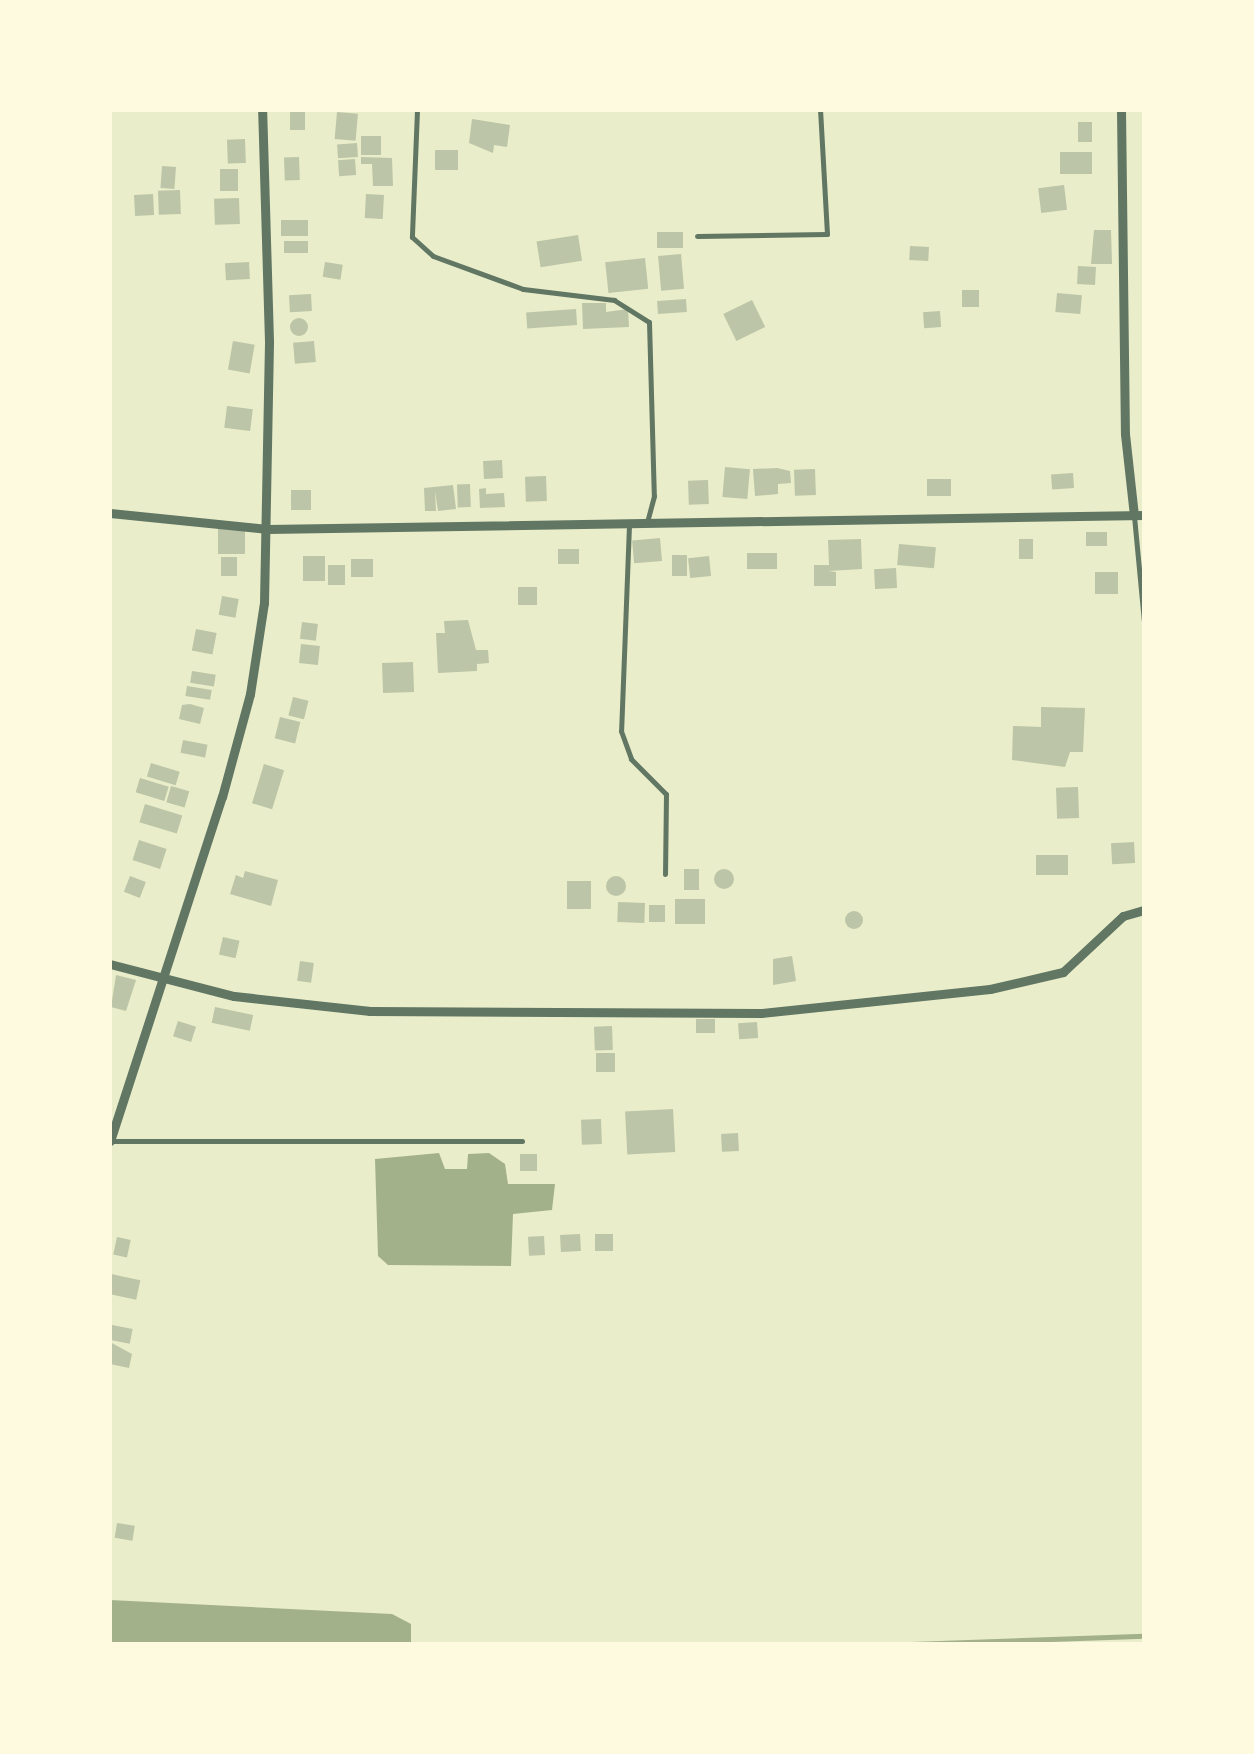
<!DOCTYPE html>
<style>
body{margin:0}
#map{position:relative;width:1254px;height:1754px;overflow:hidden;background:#e9edc9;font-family:Manrope,sans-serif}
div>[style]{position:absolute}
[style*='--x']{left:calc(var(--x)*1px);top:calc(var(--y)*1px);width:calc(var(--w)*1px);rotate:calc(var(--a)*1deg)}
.water>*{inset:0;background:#a3b18a}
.stream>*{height:5px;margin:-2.5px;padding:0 2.5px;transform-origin:2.5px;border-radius:2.5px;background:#a3b18a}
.building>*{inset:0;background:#bcc5a7;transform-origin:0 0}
.round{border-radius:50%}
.service>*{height:5px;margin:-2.5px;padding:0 2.5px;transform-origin:2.5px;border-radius:2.5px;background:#617663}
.minor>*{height:9px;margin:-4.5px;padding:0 4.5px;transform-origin:4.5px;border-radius:4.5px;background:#617663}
span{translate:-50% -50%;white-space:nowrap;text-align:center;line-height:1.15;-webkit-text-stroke:10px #fefae0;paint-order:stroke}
.frame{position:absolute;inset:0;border:112px solid #fefae0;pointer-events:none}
</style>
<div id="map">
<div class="water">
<div style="clip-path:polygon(439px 1153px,445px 1169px,467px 1169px,468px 1154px,489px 1153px,505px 1164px,508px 1184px,555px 1184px,552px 1210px,513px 1214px,511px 1266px,388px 1265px,378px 1256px,375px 1159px)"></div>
<div style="clip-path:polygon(110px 1600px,392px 1614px,411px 1624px,411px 1644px,110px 1644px)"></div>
</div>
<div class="stream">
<div style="--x:911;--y:1644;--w:233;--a:-2"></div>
</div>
<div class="building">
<div style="left:290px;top:110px;width:15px;height:20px"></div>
<div style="left:337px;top:112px;width:21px;height:27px;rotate:5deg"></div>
<div style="clip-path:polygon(472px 119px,510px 125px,507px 147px,494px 145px,493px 153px,469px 143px)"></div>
<div style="left:1078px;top:122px;width:14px;height:20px"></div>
<div style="left:381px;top:136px;width:19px;height:20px;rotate:90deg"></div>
<div style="left:245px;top:139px;width:24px;height:18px;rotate:88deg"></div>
<div style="left:357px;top:143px;width:14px;height:20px;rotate:86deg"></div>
<div style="left:435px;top:150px;width:23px;height:20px"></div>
<div style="left:1060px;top:152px;width:32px;height:22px"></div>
<div style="left:299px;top:157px;width:23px;height:15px;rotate:88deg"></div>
<div style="clip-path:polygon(361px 157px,392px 158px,393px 186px,373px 186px,372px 164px,361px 164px)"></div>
<div style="left:355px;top:159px;width:16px;height:17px;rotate:86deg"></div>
<div style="left:162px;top:166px;width:14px;height:22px;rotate:4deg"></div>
<div style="left:220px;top:169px;width:18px;height:22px"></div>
<div style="left:1064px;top:185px;width:25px;height:26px;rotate:83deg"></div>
<div style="left:180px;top:190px;width:24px;height:22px;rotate:88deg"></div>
<div style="left:153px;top:194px;width:21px;height:19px;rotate:87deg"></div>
<div style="left:366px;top:194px;width:18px;height:24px;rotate:3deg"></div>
<div style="left:239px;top:198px;width:26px;height:25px;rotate:88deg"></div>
<div style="left:308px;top:220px;width:16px;height:27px;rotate:90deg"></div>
<div style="clip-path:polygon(1094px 230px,1111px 230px,1112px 264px,1091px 264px)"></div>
<div style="left:683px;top:232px;width:16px;height:26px;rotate:90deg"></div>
<div style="left:578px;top:235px;width:26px;height:42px;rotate:81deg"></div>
<div style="left:284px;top:241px;width:24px;height:12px"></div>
<div style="left:910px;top:246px;width:19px;height:14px;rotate:3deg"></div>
<div style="left:681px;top:254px;width:35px;height:23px;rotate:85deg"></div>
<div style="left:645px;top:258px;width:31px;height:40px;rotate:84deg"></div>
<div style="left:249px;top:262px;width:17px;height:24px;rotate:87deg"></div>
<div style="left:325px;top:262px;width:18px;height:15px;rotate:9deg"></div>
<div style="left:1078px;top:266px;width:18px;height:18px;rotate:3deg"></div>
<div style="left:962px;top:290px;width:17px;height:17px"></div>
<div style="left:1057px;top:293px;width:25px;height:19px;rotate:5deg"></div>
<div style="left:311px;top:294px;width:17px;height:22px;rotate:87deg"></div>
<div style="left:686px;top:299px;width:13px;height:29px;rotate:86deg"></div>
<div style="left:752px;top:300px;width:30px;height:32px;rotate:64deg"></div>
<div style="clip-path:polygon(582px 303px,606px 303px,606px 312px,628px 309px,629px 327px,583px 329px)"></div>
<div style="left:576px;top:309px;width:16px;height:50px;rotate:86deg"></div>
<div style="left:940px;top:311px;width:16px;height:17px;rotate:86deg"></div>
<div class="round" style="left:290px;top:318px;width:18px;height:18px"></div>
<div style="left:233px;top:341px;width:22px;height:29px;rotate:10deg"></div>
<div style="left:314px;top:341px;width:21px;height:21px;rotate:85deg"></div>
<div style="left:227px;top:406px;width:26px;height:22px;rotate:7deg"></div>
<div style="left:502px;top:460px;width:18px;height:19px;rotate:87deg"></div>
<div style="left:725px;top:467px;width:25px;height:30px;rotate:5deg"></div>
<div style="clip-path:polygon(777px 468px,790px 471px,791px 483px,778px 484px,778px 494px,755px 496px,753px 469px)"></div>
<div style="left:815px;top:469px;width:26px;height:21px;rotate:88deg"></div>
<div style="left:1073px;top:473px;width:15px;height:22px;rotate:86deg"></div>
<div style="left:546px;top:476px;width:25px;height:21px;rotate:88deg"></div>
<div style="left:951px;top:479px;width:17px;height:24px;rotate:90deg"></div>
<div style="left:708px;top:480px;width:24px;height:20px;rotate:88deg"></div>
<div style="left:470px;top:484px;width:23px;height:13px;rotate:88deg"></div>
<div style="clip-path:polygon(453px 485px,456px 509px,438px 511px,435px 491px,436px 511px,425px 511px,424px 488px)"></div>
<div style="clip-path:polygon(486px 488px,486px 494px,504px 493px,505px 507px,480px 508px,479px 489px)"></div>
<div style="left:291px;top:490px;width:20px;height:20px"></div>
<div style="left:218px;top:529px;width:27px;height:25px"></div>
<div style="left:1086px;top:532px;width:21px;height:14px"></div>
<div style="left:660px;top:538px;width:23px;height:28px;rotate:85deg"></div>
<div style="clip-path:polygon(861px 539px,862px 569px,828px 571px,836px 572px,836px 586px,814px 586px,814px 565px,829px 565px,828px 540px)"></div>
<div style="left:1019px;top:539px;width:14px;height:20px"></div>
<div style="left:899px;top:544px;width:37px;height:21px;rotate:5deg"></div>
<div style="left:558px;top:549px;width:21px;height:15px"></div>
<div style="left:747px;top:553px;width:30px;height:16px"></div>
<div style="left:672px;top:555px;width:15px;height:21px"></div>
<div style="left:303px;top:556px;width:22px;height:25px"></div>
<div style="left:709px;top:556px;width:20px;height:21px;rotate:84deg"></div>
<div style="left:221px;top:557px;width:16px;height:19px"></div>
<div style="left:351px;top:559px;width:22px;height:18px"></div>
<div style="left:328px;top:565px;width:17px;height:20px"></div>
<div style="left:896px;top:568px;width:20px;height:22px;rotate:87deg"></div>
<div style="left:1095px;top:572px;width:23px;height:22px"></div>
<div style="left:518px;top:587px;width:19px;height:18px"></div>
<div style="left:222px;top:596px;width:17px;height:19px;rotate:10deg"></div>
<div style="clip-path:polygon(468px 620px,476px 650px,488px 650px,489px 663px,477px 664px,477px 671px,438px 673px,436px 633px,445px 633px,444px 621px)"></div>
<div style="left:302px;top:622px;width:16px;height:17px;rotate:7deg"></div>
<div style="left:196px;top:629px;width:21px;height:22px;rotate:11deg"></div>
<div style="left:301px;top:644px;width:19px;height:19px;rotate:6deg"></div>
<div style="left:413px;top:662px;width:30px;height:31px;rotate:88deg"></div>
<div style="left:192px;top:671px;width:24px;height:12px;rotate:9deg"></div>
<div style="left:187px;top:686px;width:25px;height:10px;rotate:9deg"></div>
<div style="left:293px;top:697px;width:16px;height:19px;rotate:14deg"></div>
<div style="clip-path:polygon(190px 704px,204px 708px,200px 724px,179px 719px,182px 705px)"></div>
<div style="clip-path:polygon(1041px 707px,1085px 708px,1083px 752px,1070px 752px,1065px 767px,1012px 760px,1013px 726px,1041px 727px)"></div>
<div style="left:280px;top:717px;width:21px;height:22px;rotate:14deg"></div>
<div style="left:183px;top:740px;width:25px;height:13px;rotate:11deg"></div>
<div style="left:151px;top:763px;width:30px;height:14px;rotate:17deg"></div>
<div style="left:264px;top:764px;width:21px;height:41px;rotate:17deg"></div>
<div style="left:140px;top:778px;width:30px;height:15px;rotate:17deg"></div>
<div style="left:171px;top:786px;width:19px;height:17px;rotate:16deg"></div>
<div style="left:1078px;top:787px;width:31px;height:22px;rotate:88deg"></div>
<div style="left:145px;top:804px;width:39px;height:19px;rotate:17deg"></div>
<div style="left:139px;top:840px;width:29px;height:21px;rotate:18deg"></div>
<div style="left:1134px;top:842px;width:21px;height:23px;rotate:87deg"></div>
<div style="left:1036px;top:855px;width:32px;height:20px"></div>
<div style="left:684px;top:869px;width:15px;height:21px"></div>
<div class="round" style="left:714px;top:869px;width:20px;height:20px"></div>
<div style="clip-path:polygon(245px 871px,278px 880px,271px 906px,230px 894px,236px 875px,243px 878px)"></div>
<div style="left:130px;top:876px;width:17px;height:17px;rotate:21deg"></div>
<div class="round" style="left:606px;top:876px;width:20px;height:20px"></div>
<div style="left:567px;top:881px;width:24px;height:28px"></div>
<div style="left:675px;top:899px;width:30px;height:25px"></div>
<div style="left:618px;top:902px;width:27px;height:20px;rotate:2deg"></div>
<div style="left:649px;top:905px;width:16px;height:17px"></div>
<div class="round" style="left:845px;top:911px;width:18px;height:18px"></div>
<div style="left:223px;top:937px;width:17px;height:18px;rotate:13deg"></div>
<div style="clip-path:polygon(792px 956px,796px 981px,773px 985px,773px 959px)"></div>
<div style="left:300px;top:961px;width:14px;height:20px;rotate:8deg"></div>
<div style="clip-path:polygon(116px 975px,136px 980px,126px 1011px,111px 1007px)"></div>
<div style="left:215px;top:1007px;width:39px;height:16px;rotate:12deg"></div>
<div style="left:696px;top:1019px;width:19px;height:14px"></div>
<div style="left:178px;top:1021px;width:19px;height:16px;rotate:18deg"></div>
<div style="left:757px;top:1022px;width:16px;height:19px;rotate:86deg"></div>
<div style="left:612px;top:1026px;width:24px;height:18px;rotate:88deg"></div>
<div style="left:596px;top:1053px;width:19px;height:19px"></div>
<div style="left:673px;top:1109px;width:43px;height:48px;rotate:87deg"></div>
<div style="left:601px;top:1119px;width:25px;height:20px;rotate:88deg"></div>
<div style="left:738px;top:1133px;width:18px;height:17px;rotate:87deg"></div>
<div style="left:520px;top:1154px;width:17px;height:17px"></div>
<div style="left:580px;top:1234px;width:17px;height:20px;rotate:87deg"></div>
<div style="left:595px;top:1234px;width:18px;height:17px"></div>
<div style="left:544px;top:1236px;width:19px;height:16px;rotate:87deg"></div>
<div style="left:117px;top:1237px;width:14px;height:18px;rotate:12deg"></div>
<div style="left:111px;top:1274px;width:30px;height:20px;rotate:12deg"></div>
<div style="left:112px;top:1325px;width:21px;height:15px;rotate:11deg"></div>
<div style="clip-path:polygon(110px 1342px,132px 1354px,129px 1368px,110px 1364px)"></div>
<div style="left:117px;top:1523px;width:18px;height:15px;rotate:9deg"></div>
</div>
<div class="service">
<div style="--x:417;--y:110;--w:127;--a:92.3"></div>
<div style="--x:412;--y:237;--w:28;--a:42"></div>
<div style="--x:433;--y:256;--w:96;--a:20.1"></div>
<div style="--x:523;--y:289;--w:92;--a:6.9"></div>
<div style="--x:614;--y:300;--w:41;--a:32.2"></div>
<div style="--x:649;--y:322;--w:174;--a:88.4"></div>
<div style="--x:654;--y:496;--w:27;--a:105"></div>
<div style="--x:697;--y:236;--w:130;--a:-0.9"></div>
<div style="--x:827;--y:234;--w:124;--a:-93.2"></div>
<div style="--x:1134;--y:516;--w:106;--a:84.6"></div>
<div style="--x:629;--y:525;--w:206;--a:92.2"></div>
<div style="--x:621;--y:731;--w:30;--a:70"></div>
<div style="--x:631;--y:759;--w:49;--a:45"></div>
<div style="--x:666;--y:794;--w:80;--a:90.7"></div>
<div style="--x:110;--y:1141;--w:412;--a:0"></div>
</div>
<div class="minor">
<div style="--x:1121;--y:110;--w:324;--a:89.3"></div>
<div style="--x:1125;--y:434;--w:81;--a:83.7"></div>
<div style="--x:110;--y:513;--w:158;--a:5.8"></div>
<div style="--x:267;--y:529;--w:877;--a:-0.91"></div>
<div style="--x:110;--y:964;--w:128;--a:14.5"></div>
<div style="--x:234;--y:996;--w:137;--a:6.3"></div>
<div style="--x:370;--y:1011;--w:391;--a:0.3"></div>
<div style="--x:761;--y:1013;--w:230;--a:-6"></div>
<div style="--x:990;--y:989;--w:75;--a:-13.1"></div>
<div style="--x:1063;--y:972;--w:82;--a:-43"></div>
<div style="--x:1123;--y:916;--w:22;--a:-16"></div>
<div style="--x:110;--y:1141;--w:362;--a:-72"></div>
<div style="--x:222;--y:797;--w:107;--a:-74.8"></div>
<div style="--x:250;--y:694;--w:92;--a:-81.3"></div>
<div style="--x:264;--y:603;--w:262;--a:-88.9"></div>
<div style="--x:269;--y:341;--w:231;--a:-91.7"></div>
</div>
<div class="frame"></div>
</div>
